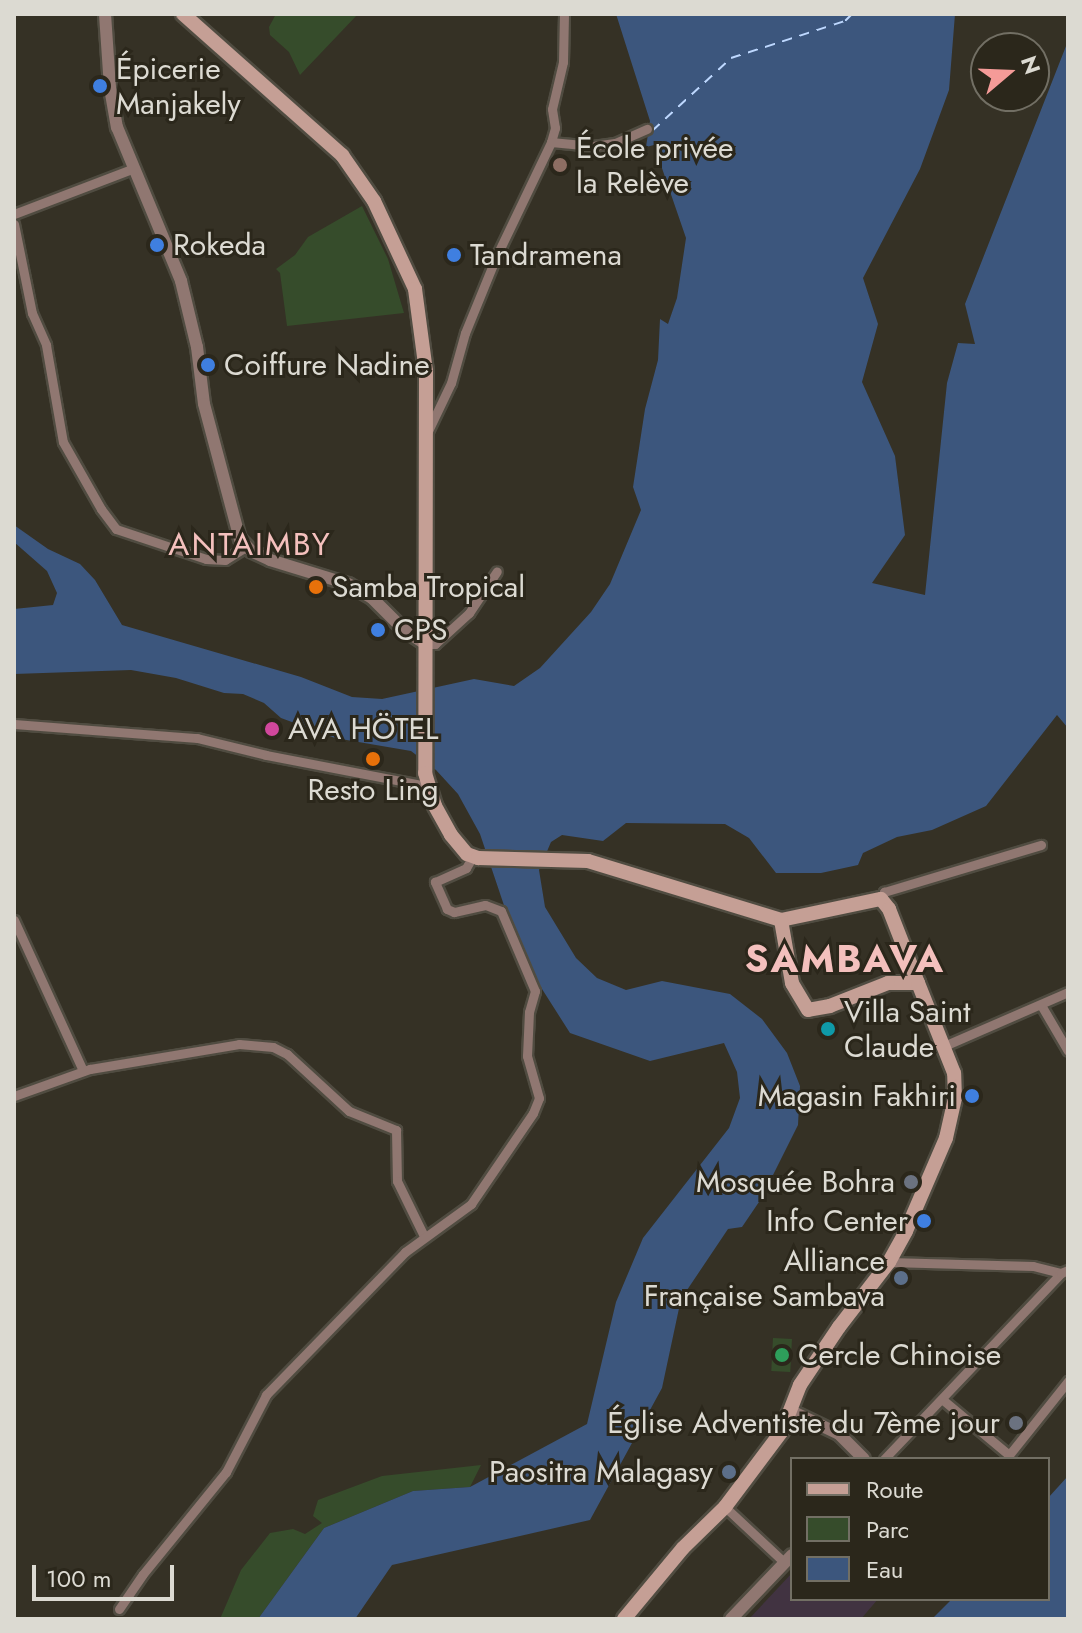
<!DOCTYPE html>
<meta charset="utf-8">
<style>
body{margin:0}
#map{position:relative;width:1082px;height:1633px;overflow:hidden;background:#353125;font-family:Jost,sans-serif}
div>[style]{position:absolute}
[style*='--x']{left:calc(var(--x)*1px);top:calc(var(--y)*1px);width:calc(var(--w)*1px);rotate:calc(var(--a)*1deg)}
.commercial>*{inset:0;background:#413341}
.green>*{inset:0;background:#364c2b;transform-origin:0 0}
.water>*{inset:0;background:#3c567d}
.ferry>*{height:2px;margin-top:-1px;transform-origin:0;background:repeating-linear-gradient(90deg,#bed8ff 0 10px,transparent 0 18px)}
.roads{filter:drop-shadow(2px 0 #504c41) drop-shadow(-2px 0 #504c41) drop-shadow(0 2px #504c41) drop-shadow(0 -2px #504c41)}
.minor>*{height:9px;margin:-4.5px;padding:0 4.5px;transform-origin:4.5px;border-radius:4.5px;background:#907771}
.tertiary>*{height:12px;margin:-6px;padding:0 6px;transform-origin:6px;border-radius:6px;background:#907771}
.secondary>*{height:14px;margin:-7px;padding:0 7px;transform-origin:7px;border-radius:7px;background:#c59f95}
.dots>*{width:22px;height:22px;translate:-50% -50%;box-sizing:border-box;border:4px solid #2b271b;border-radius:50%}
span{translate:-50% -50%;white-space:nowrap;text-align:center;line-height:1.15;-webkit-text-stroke:6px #2b271b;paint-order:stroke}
.poi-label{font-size:30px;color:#dcdad2}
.left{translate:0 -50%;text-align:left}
.right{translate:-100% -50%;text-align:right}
.neighbourhood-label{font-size:32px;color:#f4c0bd;letter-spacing:2px}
.district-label{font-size:38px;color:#f4c0bd;font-weight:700;letter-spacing:2px}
.frame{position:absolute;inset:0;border:16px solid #dcdad2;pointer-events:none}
.legend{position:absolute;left:790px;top:1457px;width:260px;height:144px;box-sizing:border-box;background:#2b271b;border:2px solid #726f64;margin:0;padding:10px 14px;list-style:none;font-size:24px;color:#dcdad2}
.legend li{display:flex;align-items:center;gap:16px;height:40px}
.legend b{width:40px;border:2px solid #726f64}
.north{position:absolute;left:970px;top:32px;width:80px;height:80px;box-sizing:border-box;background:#2b271b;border:2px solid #726f64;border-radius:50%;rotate:71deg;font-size:22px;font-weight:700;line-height:32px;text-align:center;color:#dcdad2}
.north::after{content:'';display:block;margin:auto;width:28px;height:36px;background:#f59b98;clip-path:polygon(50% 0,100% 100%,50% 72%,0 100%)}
.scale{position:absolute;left:32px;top:1565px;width:142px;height:36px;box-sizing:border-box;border:4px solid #dcdad2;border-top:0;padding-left:10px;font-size:24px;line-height:28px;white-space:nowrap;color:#dcdad2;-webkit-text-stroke:6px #2b271b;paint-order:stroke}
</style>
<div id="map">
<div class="commercial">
<div style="clip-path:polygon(792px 1573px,792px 1599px,878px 1599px,861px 1619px,749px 1619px)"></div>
</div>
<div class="green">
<div style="clip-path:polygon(276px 14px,358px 14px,300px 75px,289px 52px,270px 35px,269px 27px)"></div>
<div style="clip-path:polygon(362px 206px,388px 259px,404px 313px,287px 326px,280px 273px,276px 269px,295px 255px,308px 237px)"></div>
<div style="left:773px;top:1338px;width:19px;height:33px;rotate:3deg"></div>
<div style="clip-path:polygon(481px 1465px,470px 1487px,413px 1491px,324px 1528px,258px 1619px,220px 1619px,241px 1570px,270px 1533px,293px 1529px,305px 1534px,322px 1523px,313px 1516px,318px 1500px,382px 1476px)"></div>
</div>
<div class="water">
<div style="clip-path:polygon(616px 14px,955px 14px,949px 90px,920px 169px,863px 278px,878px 324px,862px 382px,895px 456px,905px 535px,872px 583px,925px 595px,947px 383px,958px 343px,975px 344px,965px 304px,1068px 41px,1068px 728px,1057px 715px,986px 806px,932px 830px,897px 837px,863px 853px,858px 865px,821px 873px,776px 873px,749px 838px,725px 824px,626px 823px,603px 841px,562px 835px,551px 842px,539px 870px,545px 907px,576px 958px,597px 978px,626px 990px,662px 981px,730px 994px,762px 1019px,787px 1053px,800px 1086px,798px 1125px,761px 1199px,742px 1227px,728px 1229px,681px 1299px,662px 1388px,590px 1520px,392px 1565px,355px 1619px,258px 1619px,324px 1528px,413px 1491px,470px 1487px,587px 1424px,616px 1302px,643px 1238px,729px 1128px,740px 1098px,737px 1072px,724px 1043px,650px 1061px,570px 1033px,521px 956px,480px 834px,458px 794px,436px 770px,411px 751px,335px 738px,281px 718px,264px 703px,243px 694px,224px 693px,176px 678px,131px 670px,14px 674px,14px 609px,53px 605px,57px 593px,47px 571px,14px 542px,14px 525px,48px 549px,80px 564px,95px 580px,122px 625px,301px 677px,352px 697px,382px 699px,474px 679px,514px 686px,540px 668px,591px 612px,610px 584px,641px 510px,633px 487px,645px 409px,658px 360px,660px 319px,668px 324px,677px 298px,686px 238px,654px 145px,646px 147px,650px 121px)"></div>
<div style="clip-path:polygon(1068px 1476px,1068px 1619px,932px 1619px,952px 1599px,1048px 1599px,1048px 1498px)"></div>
</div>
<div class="ferry">
<div style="--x:652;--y:131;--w:108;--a:-42.7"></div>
<div style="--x:731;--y:58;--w:120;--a:-18"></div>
<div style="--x:845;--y:21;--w:10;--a:-45"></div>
</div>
<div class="roads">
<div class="minor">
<div style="--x:551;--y:142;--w:15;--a:-74"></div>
<div style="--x:555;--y:128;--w:19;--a:-99"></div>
<div style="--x:552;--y:109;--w:48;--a:-76.8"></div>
<div style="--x:563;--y:62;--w:48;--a:-88.8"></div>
<div style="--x:14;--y:214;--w:126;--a:-20.9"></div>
<div style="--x:14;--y:224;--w:91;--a:78.6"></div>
<div style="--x:32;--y:313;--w:35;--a:66"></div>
<div style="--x:46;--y:345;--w:98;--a:80.1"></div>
<div style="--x:63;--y:442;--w:77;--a:60.4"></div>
<div style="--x:101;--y:509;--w:25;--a:53"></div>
<div style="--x:116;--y:529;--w:95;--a:18.4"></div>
<div style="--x:206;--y:559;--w:19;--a:3"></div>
<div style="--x:225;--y:560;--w:25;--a:-32"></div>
<div style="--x:427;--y:433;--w:55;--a:-64.4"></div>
<div style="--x:451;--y:383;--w:52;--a:-74.4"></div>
<div style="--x:465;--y:333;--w:82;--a:-67.8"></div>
<div style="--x:496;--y:257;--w:127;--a:-64.4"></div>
<div style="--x:551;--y:142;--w:42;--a:5.4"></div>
<div style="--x:593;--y:146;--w:22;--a:-8"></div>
<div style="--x:615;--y:143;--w:35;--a:-24"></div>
<div style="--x:425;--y:644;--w:10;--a:0"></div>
<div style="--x:435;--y:644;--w:46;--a:-42.4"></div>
<div style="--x:469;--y:613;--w:50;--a:-56.3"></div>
<div style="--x:14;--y:724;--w:184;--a:4.4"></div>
<div style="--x:197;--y:738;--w:71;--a:13.8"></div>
<div style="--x:266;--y:755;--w:164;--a:10.9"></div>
<div style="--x:881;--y:899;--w:8;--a:-67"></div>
<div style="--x:884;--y:892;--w:164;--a:-16.7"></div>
<div style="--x:14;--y:920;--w:166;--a:65.4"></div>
<div style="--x:1041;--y:1005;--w:53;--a:59.6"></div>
<div style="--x:944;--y:1046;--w:135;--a:-23.5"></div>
<div style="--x:14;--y:1096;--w:81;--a:-19.6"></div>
<div style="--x:90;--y:1069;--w:151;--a:-9.5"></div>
<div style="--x:239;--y:1044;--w:34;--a:5"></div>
<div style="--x:273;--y:1047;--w:16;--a:27"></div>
<div style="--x:287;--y:1054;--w:84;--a:42.6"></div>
<div style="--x:349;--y:1111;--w:51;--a:22"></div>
<div style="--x:396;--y:1130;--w:51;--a:88.9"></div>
<div style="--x:397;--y:1181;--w:61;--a:63.9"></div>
<div style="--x:889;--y:1262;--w:144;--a:1.6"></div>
<div style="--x:1033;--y:1266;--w:29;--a:14"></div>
<div style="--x:943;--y:1400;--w:86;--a:39.8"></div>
<div style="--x:1009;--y:1455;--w:95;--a:-51.4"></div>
<div style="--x:884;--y:1459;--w:257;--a:-46.4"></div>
<div style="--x:1061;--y:1273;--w:8;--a:-23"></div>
<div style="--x:725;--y:1507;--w:82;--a:43"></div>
<div style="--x:119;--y:1609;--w:42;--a:-55.6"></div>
<div style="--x:143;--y:1574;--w:132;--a:-50.9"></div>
<div style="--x:226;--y:1472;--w:87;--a:-62.5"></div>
<div style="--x:266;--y:1395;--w:199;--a:-45.8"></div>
<div style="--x:405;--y:1252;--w:82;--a:-36"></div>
<div style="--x:471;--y:1204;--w:110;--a:-55.7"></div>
<div style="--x:533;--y:1113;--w:16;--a:-68"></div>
<div style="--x:539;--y:1098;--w:44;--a:-105.9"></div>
<div style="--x:527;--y:1056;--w:44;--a:-87.4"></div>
<div style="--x:529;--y:1012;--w:22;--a:-74"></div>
<div style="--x:535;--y:991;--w:87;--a:-113"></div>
<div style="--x:501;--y:911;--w:17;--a:-159"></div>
<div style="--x:485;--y:905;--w:32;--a:167"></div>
<div style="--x:454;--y:912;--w:8;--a:-157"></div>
<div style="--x:447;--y:909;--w:30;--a:-114"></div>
<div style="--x:435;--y:882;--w:34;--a:-24"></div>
<div style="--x:466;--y:868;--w:14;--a:-60"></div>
</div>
<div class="tertiary">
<div style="--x:105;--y:14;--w:74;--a:86.1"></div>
<div style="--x:110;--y:88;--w:40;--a:80"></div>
<div style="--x:117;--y:127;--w:167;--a:67.4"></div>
<div style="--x:181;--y:281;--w:68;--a:76.4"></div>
<div style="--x:197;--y:347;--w:57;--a:83"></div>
<div style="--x:204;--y:404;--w:140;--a:75.1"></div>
<div style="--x:240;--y:539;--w:16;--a:47"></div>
<div style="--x:251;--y:551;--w:21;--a:25"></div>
<div style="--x:270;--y:560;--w:82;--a:17.1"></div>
<div style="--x:348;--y:584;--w:28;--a:30"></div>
<div style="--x:372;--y:598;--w:44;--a:45"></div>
<div style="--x:403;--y:629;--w:27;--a:34"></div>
<div style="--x:791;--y:1411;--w:53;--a:25.6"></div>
<div style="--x:839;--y:1434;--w:35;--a:45"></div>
<div style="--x:731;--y:1619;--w:88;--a:-46.4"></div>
</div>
<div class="secondary">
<div style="--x:183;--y:14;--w:213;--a:41.6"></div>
<div style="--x:342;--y:155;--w:56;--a:55.2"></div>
<div style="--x:374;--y:201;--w:97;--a:65"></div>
<div style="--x:415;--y:289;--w:83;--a:82.4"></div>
<div style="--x:426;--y:371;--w:402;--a:90.1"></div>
<div style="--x:425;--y:773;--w:34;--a:73"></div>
<div style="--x:435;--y:806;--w:33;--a:61"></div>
<div style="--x:451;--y:835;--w:25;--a:50"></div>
<div style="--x:467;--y:854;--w:12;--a:20"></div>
<div style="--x:478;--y:858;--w:110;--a:1.6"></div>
<div style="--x:588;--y:861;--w:202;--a:17"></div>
<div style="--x:781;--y:920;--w:102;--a:-11.9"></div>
<div style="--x:881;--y:899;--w:13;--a:51"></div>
<div style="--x:889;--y:909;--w:79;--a:68.6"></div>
<div style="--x:918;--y:983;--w:30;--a:180"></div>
<div style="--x:888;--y:983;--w:62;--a:158.4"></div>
<div style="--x:830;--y:1006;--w:22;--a:170"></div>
<div style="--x:808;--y:1010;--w:31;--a:-121"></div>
<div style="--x:792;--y:983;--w:64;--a:-99.9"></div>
<div style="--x:624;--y:1619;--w:92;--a:-50.3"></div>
<div style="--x:683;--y:1548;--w:59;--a:-44.3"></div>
<div style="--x:725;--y:1507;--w:95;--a:-53.1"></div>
<div style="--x:782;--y:1431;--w:49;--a:-68.6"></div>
<div style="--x:800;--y:1385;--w:70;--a:-56.1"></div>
<div style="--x:839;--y:1327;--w:82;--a:-52.4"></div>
<div style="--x:889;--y:1262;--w:35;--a:-61"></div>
<div style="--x:906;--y:1231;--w:101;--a:-66.7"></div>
<div style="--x:946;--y:1138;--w:41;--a:-77.3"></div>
<div style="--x:955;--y:1098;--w:25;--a:-92"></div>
<div style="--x:954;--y:1073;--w:97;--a:-111.8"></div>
</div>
</div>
<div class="dots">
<div style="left:100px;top:86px;background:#3f7fe0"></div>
<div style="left:560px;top:165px;background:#8d6e63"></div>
<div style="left:157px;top:245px;background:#3f7fe0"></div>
<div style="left:454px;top:255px;background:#3f7fe0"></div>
<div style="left:208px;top:365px;background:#3f7fe0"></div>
<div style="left:316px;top:587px;background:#e8710a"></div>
<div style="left:378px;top:630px;background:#3f7fe0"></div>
<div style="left:272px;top:729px;background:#d1479c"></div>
<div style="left:373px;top:759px;background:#e8710a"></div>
<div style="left:828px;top:1029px;background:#0f9aa8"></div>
<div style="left:972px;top:1096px;background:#3f7fe0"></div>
<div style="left:911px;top:1182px;background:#6b7280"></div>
<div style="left:924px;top:1221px;background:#3f7fe0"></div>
<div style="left:901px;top:1278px;background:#5c6f8a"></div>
<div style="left:782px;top:1355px;background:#2e9e5b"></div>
<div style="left:1016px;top:1423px;background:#6b7280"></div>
<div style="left:729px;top:1472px;background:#5c6f8a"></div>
</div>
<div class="poi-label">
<span class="left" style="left:116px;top:86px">Épicerie<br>Manjakely</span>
<span class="left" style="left:576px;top:165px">École privée<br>la Relève</span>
<span class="left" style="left:173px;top:245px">Rokeda</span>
<span class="left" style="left:470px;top:255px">Tandramena</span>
<span class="left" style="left:224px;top:365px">Coiffure Nadine</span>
<span class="left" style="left:332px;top:587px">Samba Tropical</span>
<span class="left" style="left:394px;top:630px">CPS</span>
<span class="left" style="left:288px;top:729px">AVA HÖTEL</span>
<span style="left:373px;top:790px">Resto Ling</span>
<span class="left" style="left:844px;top:1029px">Villa Saint<br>Claude</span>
<span class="right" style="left:956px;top:1096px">Magasin Fakhiri</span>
<span class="right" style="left:895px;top:1182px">Mosquée Bohra</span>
<span class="right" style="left:908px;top:1221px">Info Center</span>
<span class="right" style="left:885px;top:1278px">Alliance<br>Française Sambava</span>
<span class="left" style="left:798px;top:1355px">Cercle Chinoise</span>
<span class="right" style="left:1000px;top:1423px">Église Adventiste du 7ème jour</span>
<span class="right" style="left:713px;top:1472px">Paositra Malagasy</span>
</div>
<div class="neighbourhood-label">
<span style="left:250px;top:544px">ANTAIMBY</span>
</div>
<div class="district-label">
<span style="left:845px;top:959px">SAMBAVA</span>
</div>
<div class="frame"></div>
<ul class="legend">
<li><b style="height:10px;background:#c59f95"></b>Route</li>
<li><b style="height:22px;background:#364c2b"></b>Parc</li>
<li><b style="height:22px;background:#3c567d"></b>Eau</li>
</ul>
<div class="north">N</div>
<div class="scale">100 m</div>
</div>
